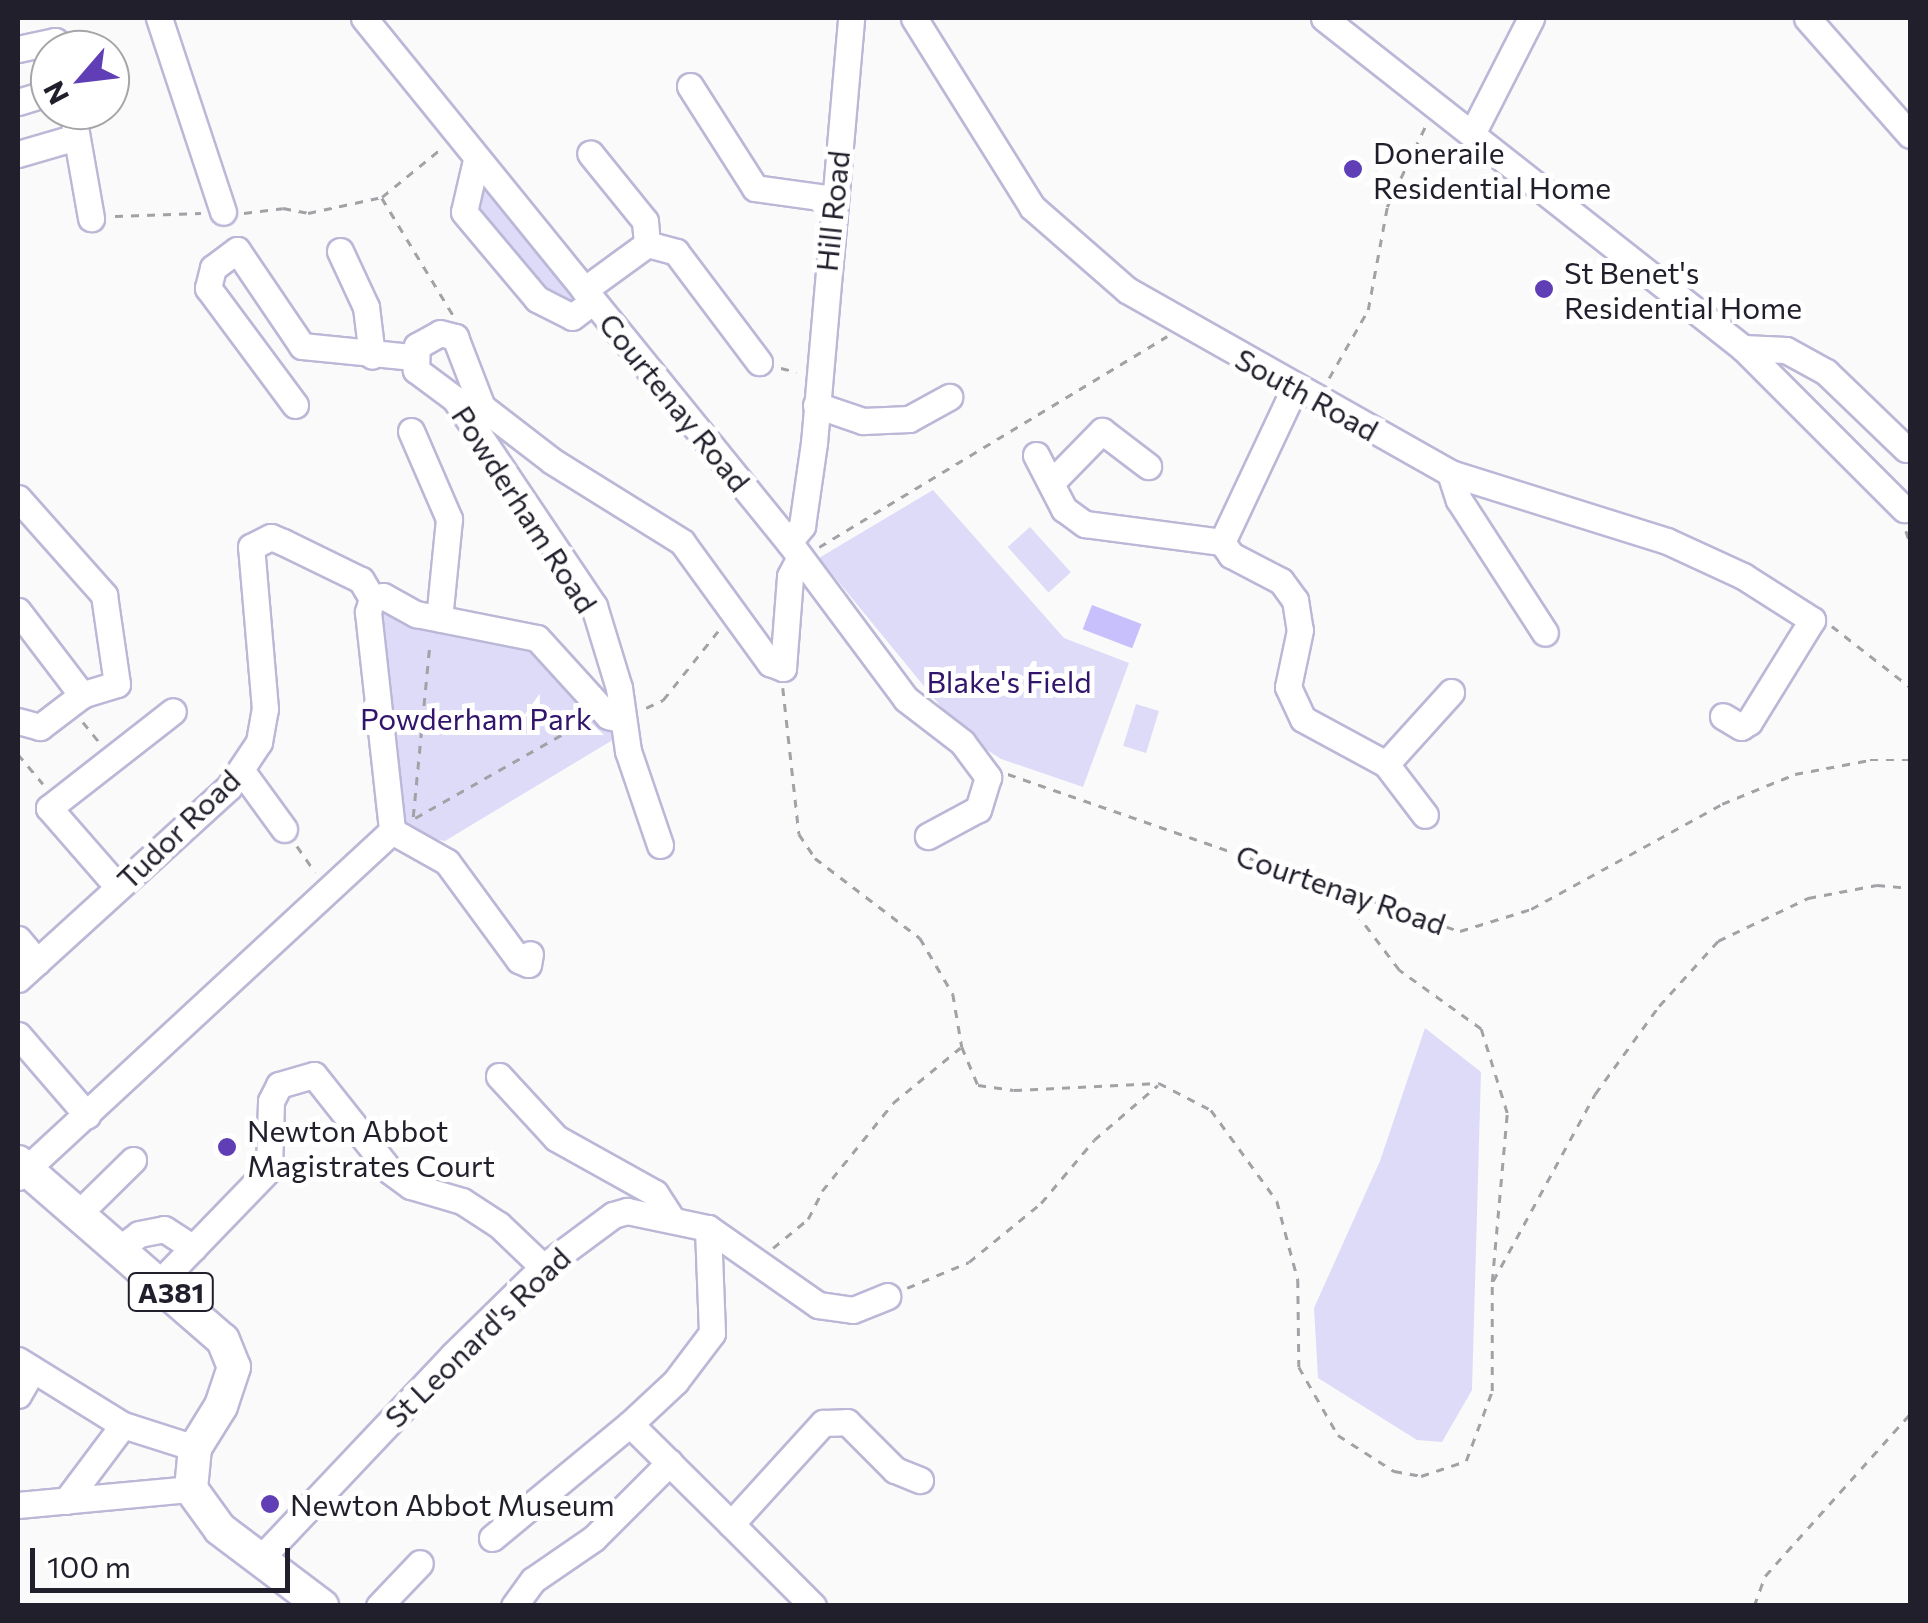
<!DOCTYPE html>
<style>
body{margin:0}
#map{position:relative;width:1928px;height:1623px;overflow:hidden;background:#fafafa;font-family:Commissioner,sans-serif}
div>[style]{position:absolute}
[style*='--x']{left:calc(var(--x)*1px);top:calc(var(--y)*1px);width:calc(var(--w)*1px);rotate:calc(var(--a)*1deg)}
.green>*{inset:0;background:#dedbf8;transform-origin:0 0}
.water>*{inset:0;background:#c8c0fd;transform-origin:0 0}
.path>*{height:2.5px;margin-top:-1.25px;transform-origin:0;background:repeating-linear-gradient(90deg,#a2a1a6 0 8px,transparent 0 16px)}
.roads{filter:drop-shadow(2px 0 #bbb8d7) drop-shadow(-2px 0 #bbb8d7) drop-shadow(0 2px #bbb8d7) drop-shadow(0 -2px #bbb8d7)}
.minor>*{height:25px;margin:-12.5px;padding:0 12.5px;transform-origin:12.5px;border-radius:12.5px;background:#fff}
.major>*{height:32px;margin:-16px;padding:0 16px;transform-origin:16px;border-radius:16px;background:#fff}
.dots>*{width:28px;height:28px;translate:-50% -50%;box-sizing:border-box;border:5px solid #fff;border-radius:50%}
span{translate:-50% -50%;white-space:nowrap;text-align:center;line-height:1.15;-webkit-text-stroke:10px #fff;paint-order:stroke}
.shield-label span{padding:2px 8px;background:#fff;border:2px solid;border-radius:8px;-webkit-text-stroke-width:0}
.shield-label{font-size:28px;color:#211f2b;font-weight:700}
.poi-label{font-size:30px;color:#211f2b}
.left{translate:0 -50%;text-align:left}
.street-label{font-size:30px;color:#211f2b}
.park-label{font-size:30px;color:#31146b}
.frame{position:absolute;inset:0;border:20px solid #211f2b;pointer-events:none}
.north{position:absolute;left:30px;top:30px;width:100px;height:100px;box-sizing:border-box;background:#fff;border:2px solid #a6a5aa;border-radius:50%;rotate:242deg;font-size:28px;font-weight:700;line-height:40px;text-align:center;color:#211f2b}
.north::after{content:'';display:block;margin:auto;width:35px;height:45px;background:#5f3eb6;clip-path:polygon(50% 0,100% 100%,50% 72%,0 100%)}
.scale{position:absolute;left:30px;top:1548px;width:260px;height:45px;box-sizing:border-box;border:5px solid #211f2b;border-top:0;padding-left:12px;font-size:30px;line-height:35px;white-space:nowrap;color:#211f2b;-webkit-text-stroke:8px #fff;paint-order:stroke}
</style>
<div id="map">
<div class="green">
<div style="clip-path:polygon(479px 175px,582px 302px,571px 308px,541px 294px,474px 211px)"></div>
<div style="clip-path:polygon(933px 490px,1064px 638px,1129px 663px,1083px 787px,1001px 759px,964px 735px,819px 558px)"></div>
<div style="left:1030px;top:527px;width:61px;height:30px;rotate:48deg"></div>
<div style="clip-path:polygon(377px 605px,522px 638px,616px 738px,445px 841px,424px 837px,399px 820px)"></div>
<div style="left:1136px;top:704px;width:24px;height:44px;rotate:17deg"></div>
<div style="clip-path:polygon(1425px 1028px,1481px 1072px,1472px 1390px,1442px 1442px,1417px 1440px,1318px 1378px,1314px 1308px,1380px 1161px)"></div>
</div>
<div class="water">
<div style="left:1092px;top:605px;width:53px;height:26px;rotate:21deg"></div>
</div>
<div class="path">
<div style="--x:382;--y:198;--w:137;--a:58.7"></div>
<div style="--x:244;--y:213;--w:39;--a:-7"></div>
<div style="--x:283;--y:208;--w:25;--a:11"></div>
<div style="--x:308;--y:213;--w:76;--a:-12.2"></div>
<div style="--x:382;--y:197;--w:79;--a:-39.3"></div>
<div style="--x:115;--y:216;--w:86;--a:-2"></div>
<div style="--x:781;--y:368;--w:16;--a:14"></div>
<div style="--x:1329;--y:378;--w:78;--a:-60.2"></div>
<div style="--x:1368;--y:310;--w:105;--a:-79.5"></div>
<div style="--x:1387;--y:207;--w:89;--a:-64.6"></div>
<div style="--x:1906;--y:531;--w:12;--a:70"></div>
<div style="--x:819;--y:547;--w:407;--a:-31.2"></div>
<div style="--x:1832;--y:626;--w:99;--a:38"></div>
<div style="--x:783;--y:688;--w:147;--a:83.7"></div>
<div style="--x:799;--y:834;--w:29;--a:56"></div>
<div style="--x:815;--y:858;--w:132;--a:37.3"></div>
<div style="--x:920;--y:938;--w:65;--a:59.5"></div>
<div style="--x:953;--y:994;--w:54;--a:80.4"></div>
<div style="--x:962;--y:1047;--w:41;--a:67.2"></div>
<div style="--x:978;--y:1085;--w:36;--a:8"></div>
<div style="--x:1014;--y:1090;--w:145;--a:-2.8"></div>
<div style="--x:1159;--y:1083;--w:59;--a:27.4"></div>
<div style="--x:1211;--y:1110;--w:112;--a:54"></div>
<div style="--x:1277;--y:1201;--w:82;--a:75.1"></div>
<div style="--x:1298;--y:1280;--w:87;--a:89.3"></div>
<div style="--x:1299;--y:1367;--w:78;--a:60.2"></div>
<div style="--x:1338;--y:1435;--w:67;--a:32.7"></div>
<div style="--x:1394;--y:1471;--w:27;--a:10"></div>
<div style="--x:1421;--y:1476;--w:47;--a:-18.4"></div>
<div style="--x:1466;--y:1461;--w:75;--a:-69.6"></div>
<div style="--x:1492;--y:1391;--w:109;--a:-90"></div>
<div style="--x:1492;--y:1282;--w:170;--a:-84.9"></div>
<div style="--x:1507;--y:1113;--w:88;--a:-107.2"></div>
<div style="--x:1481;--y:1029;--w:101;--a:-144.3"></div>
<div style="--x:1399;--y:970;--w:94;--a:-127.2"></div>
<div style="--x:646;--y:708;--w:19;--a:-25"></div>
<div style="--x:663;--y:700;--w:88;--a:-51.4"></div>
<div style="--x:83;--y:722;--w:27;--a:51"></div>
<div style="--x:18;--y:754;--w:39;--a:50"></div>
<div style="--x:1008;--y:774;--w:478;--a:19.2"></div>
<div style="--x:1460;--y:931;--w:74;--a:-17.2"></div>
<div style="--x:1531;--y:909;--w:218;--a:-28.8"></div>
<div style="--x:1722;--y:804;--w:79;--a:-22.3"></div>
<div style="--x:1795;--y:774;--w:76;--a:-10.6"></div>
<div style="--x:1870;--y:760;--w:40;--a:0"></div>
<div style="--x:413;--y:817;--w:176;--a:-84.5"></div>
<div style="--x:415;--y:818;--w:192;--a:-29.6"></div>
<div style="--x:297;--y:846;--w:32;--a:55"></div>
<div style="--x:773;--y:1248;--w:45;--a:-39.6"></div>
<div style="--x:808;--y:1219;--w:31;--a:-63"></div>
<div style="--x:822;--y:1191;--w:113;--a:-51.1"></div>
<div style="--x:893;--y:1103;--w:87;--a:-39.4"></div>
<div style="--x:1493;--y:1281;--w:213;--a:-61.4"></div>
<div style="--x:1595;--y:1094;--w:109;--a:-54"></div>
<div style="--x:1659;--y:1006;--w:88;--a:-47.8"></div>
<div style="--x:1718;--y:941;--w:100;--a:-25.5"></div>
<div style="--x:1808;--y:898;--w:70;--a:-10.7"></div>
<div style="--x:1877;--y:885;--w:33;--a:5"></div>
<div style="--x:907;--y:1288;--w:67;--a:-22.8"></div>
<div style="--x:969;--y:1262;--w:93;--a:-39.3"></div>
<div style="--x:1041;--y:1203;--w:82;--a:-49.9"></div>
<div style="--x:1094;--y:1140;--w:84;--a:-40.7"></div>
<div style="--x:1754;--y:1606;--w:32;--a:-70"></div>
<div style="--x:1765;--y:1576;--w:217;--a:-48.2"></div>
</div>
<div class="roads">
<div class="minor">
<div style="--x:159;--y:18;--w:204;--a:71.7"></div>
<div style="--x:364;--y:18;--w:675;--a:50.96"></div>
<div style="--x:789;--y:542;--w:196;--a:53.3"></div>
<div style="--x:906;--y:699;--w:71;--a:37.5"></div>
<div style="--x:962;--y:742;--w:44;--a:53.4"></div>
<div style="--x:988;--y:777;--w:34;--a:107"></div>
<div style="--x:978;--y:809;--w:57;--a:151.6"></div>
<div style="--x:914;--y:18;--w:223;--a:58"></div>
<div style="--x:1032;--y:207;--w:126;--a:41.1"></div>
<div style="--x:1127;--y:290;--w:371;--a:29.5"></div>
<div style="--x:1450;--y:473;--w:227;--a:17.4"></div>
<div style="--x:1667;--y:541;--w:84;--a:24.7"></div>
<div style="--x:1743;--y:576;--w:82;--a:32.5"></div>
<div style="--x:1812;--y:620;--w:120;--a:121.7"></div>
<div style="--x:1749;--y:722;--w:9;--a:148"></div>
<div style="--x:1741;--y:727;--w:21;--a:-149"></div>
<div style="--x:1324;--y:18;--w:533;--a:38.22"></div>
<div style="--x:1743;--y:348;--w:228;--a:45"></div>
<div style="--x:1807;--y:18;--w:156;--a:48.6"></div>
<div style="--x:18;--y:49;--w:38;--a:-12"></div>
<div style="--x:55;--y:41;--w:9;--a:77"></div>
<div style="--x:690;--y:86;--w:121;--a:57.5"></div>
<div style="--x:755;--y:188;--w:79;--a:8"></div>
<div style="--x:18;--y:102;--w:34;--a:-17"></div>
<div style="--x:72;--y:110;--w:110;--a:80"></div>
<div style="--x:1474;--y:130;--w:126;--a:-63"></div>
<div style="--x:18;--y:154;--w:60;--a:-16.3"></div>
<div style="--x:476;--y:160;--w:53;--a:103"></div>
<div style="--x:464;--y:212;--w:114;--a:50"></div>
<div style="--x:537;--y:299;--w:39;--a:27"></div>
<div style="--x:572;--y:317;--w:26;--a:-37"></div>
<div style="--x:647;--y:244;--w:30;--a:15"></div>
<div style="--x:676;--y:252;--w:138;--a:53"></div>
<div style="--x:340;--y:251;--w:62;--a:65.1"></div>
<div style="--x:366;--y:307;--w:49;--a:83"></div>
<div style="--x:584;--y:290;--w:78;--a:-36.1"></div>
<div style="--x:647;--y:244;--w:23;--a:-95"></div>
<div style="--x:645;--y:221;--w:87;--a:-129"></div>
<div style="--x:1743;--y:348;--w:43;--a:2.7"></div>
<div style="--x:1786;--y:350;--w:46;--a:28.8"></div>
<div style="--x:1826;--y:372;--w:111;--a:43.9"></div>
<div style="--x:1295;--y:387;--w:171;--a:115.2"></div>
<div style="--x:1222;--y:542;--w:16;--a:55"></div>
<div style="--x:1231;--y:555;--w:56;--a:27.5"></div>
<div style="--x:1281;--y:581;--w:24;--a:54"></div>
<div style="--x:1295;--y:600;--w:30;--a:81"></div>
<div style="--x:1300;--y:630;--w:58;--a:101.9"></div>
<div style="--x:1288;--y:687;--w:35;--a:65"></div>
<div style="--x:1303;--y:719;--w:94;--a:28.5"></div>
<div style="--x:1386;--y:764;--w:64;--a:52.6"></div>
<div style="--x:295;--y:405;--w:146;--a:-126.6"></div>
<div style="--x:208;--y:288;--w:21;--a:-76"></div>
<div style="--x:213;--y:268;--w:30;--a:-37"></div>
<div style="--x:237;--y:250;--w:116;--a:55.9"></div>
<div style="--x:302;--y:346;--w:112;--a:5.7"></div>
<div style="--x:816;--y:405;--w:50;--a:18.8"></div>
<div style="--x:863;--y:421;--w:46;--a:-2.5"></div>
<div style="--x:909;--y:419;--w:46;--a:-28.8"></div>
<div style="--x:411;--y:431;--w:96;--a:66.6"></div>
<div style="--x:449;--y:519;--w:100;--a:95.7"></div>
<div style="--x:1036;--y:455;--w:61;--a:62.6"></div>
<div style="--x:1064;--y:509;--w:26;--a:36"></div>
<div style="--x:1085;--y:524;--w:138;--a:7.5"></div>
<div style="--x:1450;--y:473;--w:28;--a:72"></div>
<div style="--x:1459;--y:500;--w:158;--a:57.1"></div>
<div style="--x:1051;--y:483;--w:73;--a:-45.6"></div>
<div style="--x:1102;--y:431;--w:58;--a:37.3"></div>
<div style="--x:18;--y:498;--w:130;--a:48.4"></div>
<div style="--x:104;--y:595;--w:90;--a:81.7"></div>
<div style="--x:117;--y:684;--w:37;--a:163"></div>
<div style="--x:82;--y:695;--w:53;--a:142.7"></div>
<div style="--x:40;--y:727;--w:23;--a:-165"></div>
<div style="--x:789;--y:542;--w:21;--a:-51"></div>
<div style="--x:802;--y:526;--w:84;--a:-81.8"></div>
<div style="--x:814;--y:443;--w:427;--a:-85"></div>
<div style="--x:372;--y:598;--w:11;--a:-10"></div>
<div style="--x:383;--y:596;--w:38;--a:29"></div>
<div style="--x:416;--y:614;--w:123;--a:11.2"></div>
<div style="--x:537;--y:638;--w:105;--a:47.7"></div>
<div style="--x:608;--y:716;--w:12;--a:14"></div>
<div style="--x:372;--y:598;--w:15;--a:106"></div>
<div style="--x:368;--y:612;--w:220;--a:83.7"></div>
<div style="--x:18;--y:611;--w:106;--a:52.7"></div>
<div style="--x:1386;--y:764;--w:97;--a:-47.9"></div>
<div style="--x:241;--y:770;--w:73;--a:53.9"></div>
<div style="--x:392;--y:831;--w:63;--a:29.4"></div>
<div style="--x:447;--y:862;--w:122;--a:53.7"></div>
<div style="--x:519;--y:960;--w:10;--a:24"></div>
<div style="--x:528;--y:964;--w:10;--a:-79"></div>
<div style="--x:660;--y:845;--w:99;--a:-108.8"></div>
<div style="--x:628;--y:751;--w:64;--a:-98.1"></div>
<div style="--x:619;--y:688;--w:86;--a:-107"></div>
<div style="--x:594;--y:606;--w:249;--a:-123.9"></div>
<div style="--x:455;--y:399;--w:49;--a:-143.4"></div>
<div style="--x:416;--y:370;--w:24;--a:-88"></div>
<div style="--x:417;--y:346;--w:26;--a:-29"></div>
<div style="--x:440;--y:333;--w:16;--a:15"></div>
<div style="--x:455;--y:337;--w:75;--a:68.9"></div>
<div style="--x:482;--y:407;--w:88;--a:37.6"></div>
<div style="--x:552;--y:461;--w:153;--a:31.9"></div>
<div style="--x:682;--y:542;--w:150;--a:54"></div>
<div style="--x:770;--y:663;--w:14;--a:21"></div>
<div style="--x:783;--y:668;--w:92;--a:-85.6"></div>
<div style="--x:790;--y:576;--w:21;--a:-62"></div>
<div style="--x:118;--y:887;--w:105;--a:-131.1"></div>
<div style="--x:49;--y:808;--w:157;--a:-38"></div>
<div style="--x:18;--y:939;--w:30;--a:50"></div>
<div style="--x:18;--y:979;--w:285;--a:-42.3"></div>
<div style="--x:229;--y:787;--w:54;--a:-56.3"></div>
<div style="--x:259;--y:742;--w:34;--a:-80"></div>
<div style="--x:265;--y:709;--w:163;--a:-94.9"></div>
<div style="--x:251;--y:547;--w:22;--a:-27"></div>
<div style="--x:271;--y:537;--w:13;--a:23"></div>
<div style="--x:283;--y:542;--w:87;--a:26"></div>
<div style="--x:361;--y:580;--w:21;--a:59"></div>
<div style="--x:18;--y:1035;--w:106;--a:49.2"></div>
<div style="--x:499;--y:1076;--w:84;--a:47.4"></div>
<div style="--x:556;--y:1138;--w:113;--a:29.1"></div>
<div style="--x:655;--y:1193;--w:31;--a:57"></div>
<div style="--x:18;--y:1177;--w:510;--a:-42.77"></div>
<div style="--x:76;--y:1216;--w:80;--a:-44.5"></div>
<div style="--x:118;--y:1250;--w:26;--a:-37"></div>
<div style="--x:139;--y:1234;--w:25;--a:-11"></div>
<div style="--x:164;--y:1229;--w:35;--a:33"></div>
<div style="--x:160;--y:1282;--w:157;--a:-46"></div>
<div style="--x:269;--y:1169;--w:68;--a:-88.3"></div>
<div style="--x:271;--y:1101;--w:18;--a:-63"></div>
<div style="--x:279;--y:1085;--w:36;--a:-16"></div>
<div style="--x:314;--y:1075;--w:122;--a:51.6"></div>
<div style="--x:390;--y:1171;--w:26;--a:36"></div>
<div style="--x:411;--y:1186;--w:53;--a:16.4"></div>
<div style="--x:462;--y:1201;--w:44;--a:33"></div>
<div style="--x:499;--y:1225;--w:61;--a:43.7"></div>
<div style="--x:18;--y:1360;--w:123;--a:31.8"></div>
<div style="--x:123;--y:1425;--w:76;--a:17.7"></div>
<div style="--x:18;--y:1395;--w:28;--a:-60"></div>
<div style="--x:630;--y:1424;--w:142;--a:44.7"></div>
<div style="--x:731;--y:1524;--w:137;--a:-47.7"></div>
<div style="--x:823;--y:1423;--w:24;--a:-2"></div>
<div style="--x:847;--y:1422;--w:68;--a:45"></div>
<div style="--x:895;--y:1470;--w:27;--a:22"></div>
<div style="--x:66;--y:1501;--w:95;--a:-53.1"></div>
<div style="--x:18;--y:1505;--w:174;--a:-5.3"></div>
<div style="--x:731;--y:1524;--w:116;--a:45"></div>
<div style="--x:492;--y:1538;--w:179;--a:-39.6"></div>
<div style="--x:630;--y:1424;--w:62;--a:-43"></div>
<div style="--x:675;--y:1382;--w:61;--a:-52.9"></div>
<div style="--x:712;--y:1333;--w:105;--a:-92.2"></div>
<div style="--x:262;--y:1557;--w:278;--a:-46.6"></div>
<div style="--x:453;--y:1355;--w:126;--a:-44.4"></div>
<div style="--x:543;--y:1267;--w:87;--a:-36.6"></div>
<div style="--x:613;--y:1215;--w:15;--a:-16"></div>
<div style="--x:627;--y:1211;--w:83;--a:11.9"></div>
<div style="--x:708;--y:1228;--w:134;--a:35"></div>
<div style="--x:818;--y:1305;--w:35;--a:8"></div>
<div style="--x:853;--y:1310;--w:37;--a:-22"></div>
<div style="--x:379;--y:1606;--w:59;--a:-46.4"></div>
<div style="--x:514;--y:1606;--w:32;--a:-54"></div>
<div style="--x:533;--y:1580;--w:74;--a:-34.5"></div>
<div style="--x:594;--y:1538;--w:107;--a:-45"></div>
</div>
<div class="major">
<div style="--x:18;--y:1162;--w:271;--a:41"></div>
<div style="--x:223;--y:1340;--w:29;--a:68"></div>
<div style="--x:234;--y:1367;--w:41;--a:108.4"></div>
<div style="--x:221;--y:1406;--w:49;--a:121.8"></div>
<div style="--x:195;--y:1448;--w:41;--a:95.6"></div>
<div style="--x:191;--y:1489;--w:49;--a:54.1"></div>
<div style="--x:220;--y:1529;--w:128;--a:37"></div>
</div>
</div>
<div class="dots">
<div style="left:1353px;top:169px;background:#5f3eb6"></div>
<div style="left:1544px;top:289px;background:#5f3eb6"></div>
<div style="left:227px;top:1147px;background:#5f3eb6"></div>
<div style="left:270px;top:1504px;background:#5f3eb6"></div>
</div>
<div class="shield-label">
<span style="left:171px;top:1292px">A381</span>
</div>
<div class="poi-label">
<span class="left" style="left:1373px;top:169px">Doneraile<br>Residential Home</span>
<span class="left" style="left:1564px;top:289px">St Benet's<br>Residential Home</span>
<span class="left" style="left:247px;top:1147px">Newton Abbot<br>Magistrates Court</span>
<span class="left" style="left:290px;top:1504px">Newton Abbot Museum</span>
</div>
<div class="street-label">
<span style="left:832px;top:211px;rotate:-84deg">Hill Road</span>
<span style="left:1307px;top:394px;rotate:29deg">South Road</span>
<span style="left:675px;top:402px;rotate:51deg">Courtenay Road</span>
<span style="left:525px;top:509px;rotate:57deg">Powderham Road</span>
<span style="left:178px;top:829px;rotate:-44deg">Tudor Road</span>
<span style="left:1341px;top:889px;rotate:19deg">Courtenay Road</span>
<span style="left:477px;top:1337px;rotate:-44deg">St Leonard's Road</span>
</div>
<div class="park-label">
<span style="left:1009px;top:681px">Blake's Field</span>
<span style="left:476px;top:718px">Powderham Park</span>
</div>
<div class="frame"></div>
<div class="north">N</div>
<div class="scale">100 m</div>
</div>
